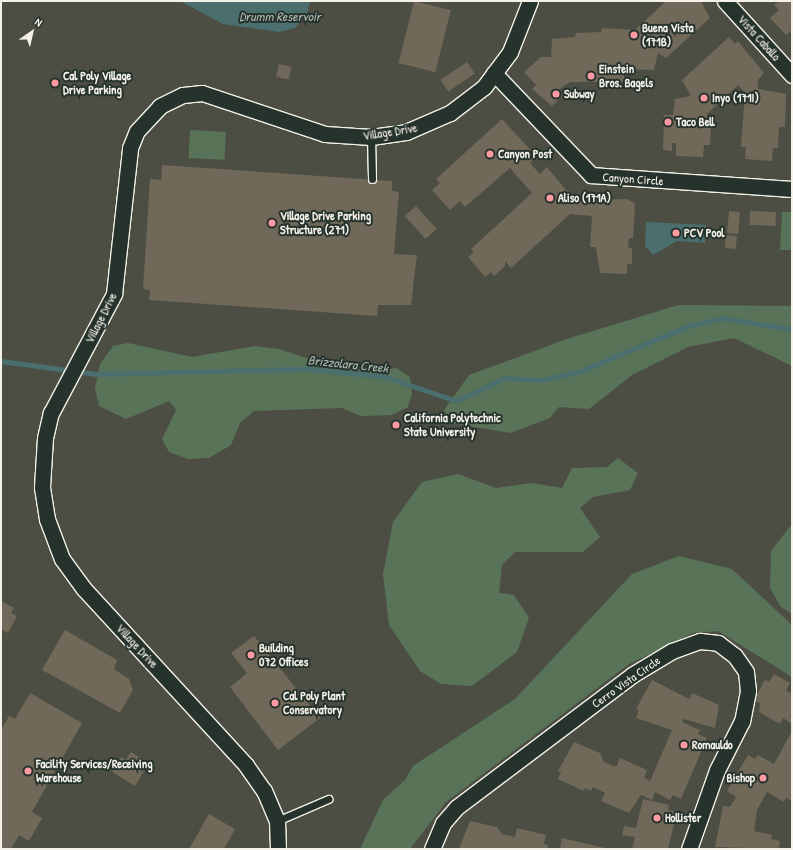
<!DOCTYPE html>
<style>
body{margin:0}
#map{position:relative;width:793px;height:850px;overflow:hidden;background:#3c433a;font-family:"Patrick Hand",sans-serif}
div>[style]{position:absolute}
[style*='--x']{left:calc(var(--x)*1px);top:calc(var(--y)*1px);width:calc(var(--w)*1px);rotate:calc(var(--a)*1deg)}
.built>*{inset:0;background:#4c4e43;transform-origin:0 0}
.green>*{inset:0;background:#597359;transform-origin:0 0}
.water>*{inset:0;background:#4a6f6e}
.stream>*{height:5px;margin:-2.5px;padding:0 2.5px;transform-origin:2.5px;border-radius:2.5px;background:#4a6f6e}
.building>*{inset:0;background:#706858;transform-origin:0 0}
.roads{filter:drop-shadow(1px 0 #f4f1e8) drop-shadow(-1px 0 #f4f1e8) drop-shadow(0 1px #f4f1e8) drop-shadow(0 -1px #f4f1e8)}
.service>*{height:7px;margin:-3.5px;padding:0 3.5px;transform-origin:3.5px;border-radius:3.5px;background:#26332d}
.minor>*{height:15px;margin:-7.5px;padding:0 7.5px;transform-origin:7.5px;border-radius:7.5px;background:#26332d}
.dots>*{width:11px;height:11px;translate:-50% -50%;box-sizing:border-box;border:2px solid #26332d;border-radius:50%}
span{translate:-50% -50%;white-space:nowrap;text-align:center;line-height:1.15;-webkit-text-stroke:4px #26332d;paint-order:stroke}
.poi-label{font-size:12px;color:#f4f1e8;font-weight:700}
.left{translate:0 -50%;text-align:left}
.right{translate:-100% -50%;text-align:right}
.street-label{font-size:12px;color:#f4f1e8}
.water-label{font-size:13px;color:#b0bdb7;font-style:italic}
.frame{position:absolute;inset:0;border:2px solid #f4f1e8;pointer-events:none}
.north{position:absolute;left:12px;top:12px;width:40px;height:40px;-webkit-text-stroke:3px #26332d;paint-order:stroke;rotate:34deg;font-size:11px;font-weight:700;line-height:16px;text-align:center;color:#f4f1e8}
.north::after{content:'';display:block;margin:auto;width:14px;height:18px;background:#f4f1e8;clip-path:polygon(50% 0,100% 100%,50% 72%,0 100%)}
</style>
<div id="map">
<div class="built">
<div style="left:1px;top:1px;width:791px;height:848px"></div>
</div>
<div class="green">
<div style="left:190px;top:130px;width:36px;height:28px;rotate:3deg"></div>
<div style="clip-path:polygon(782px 212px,792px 212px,792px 250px,780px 250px)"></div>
<div style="clip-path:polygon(678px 305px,792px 306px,792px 366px,734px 338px,688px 347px,632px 375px,589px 409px,559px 407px,550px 418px,510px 433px,451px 423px,444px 410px,469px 375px,567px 339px)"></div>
<div style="clip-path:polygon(128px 343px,192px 357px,255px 346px,279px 349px,328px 365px,375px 371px,396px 368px,410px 377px,412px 393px,408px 407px,392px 415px,361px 416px,342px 408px,254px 411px,240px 423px,231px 445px,209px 458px,188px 459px,169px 452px,162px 439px,176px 410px,169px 401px,126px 419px,99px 406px,95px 388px,100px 364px,113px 346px)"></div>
<div style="clip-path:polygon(618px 458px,638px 473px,630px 490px,593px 497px,580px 508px,600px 537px,583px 552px,515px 552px,502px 565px,499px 593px,514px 595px,529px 618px,517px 652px,472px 686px,441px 684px,420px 671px,389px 625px,383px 574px,393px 522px,422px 482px,458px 474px,496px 488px,532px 483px,562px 488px,572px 468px,607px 467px)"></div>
<div style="clip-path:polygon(792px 524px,792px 614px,780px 606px,770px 588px,771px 551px)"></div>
<div style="clip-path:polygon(679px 556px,732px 569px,792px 625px,792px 677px,718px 631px,693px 633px,629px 664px,446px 802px,410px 849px,360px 849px,383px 800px,405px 780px,413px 766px,515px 699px,632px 574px)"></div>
</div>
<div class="water">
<div style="clip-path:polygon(180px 1px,310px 1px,307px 14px,295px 28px,279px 32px,223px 24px)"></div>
<div style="clip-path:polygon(646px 222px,706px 225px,705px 243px,677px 241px,653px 255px,645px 246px)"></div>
</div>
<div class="stream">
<div style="--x:1;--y:361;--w:96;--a:7.8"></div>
<div style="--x:96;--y:374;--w:212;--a:-1.4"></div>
<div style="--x:308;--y:369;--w:42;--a:5.4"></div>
<div style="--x:350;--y:373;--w:36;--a:6"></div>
<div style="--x:386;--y:377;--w:74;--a:18.9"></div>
<div style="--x:456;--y:401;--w:54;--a:-25.1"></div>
<div style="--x:505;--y:378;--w:37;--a:3"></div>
<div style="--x:542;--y:380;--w:37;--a:-13"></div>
<div style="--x:578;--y:372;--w:119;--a:-22.7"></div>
<div style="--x:688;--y:326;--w:35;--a:-13"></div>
<div style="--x:722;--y:318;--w:71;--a:8.9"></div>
</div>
<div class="building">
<div style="left:414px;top:1px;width:38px;height:64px;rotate:14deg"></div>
<div style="clip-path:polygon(666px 1px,701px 1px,710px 18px,666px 58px,658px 53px,654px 70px,624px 69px,624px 82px,570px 82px,558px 90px,563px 95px,552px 106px,532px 89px,536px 85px,524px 72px,541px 57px,551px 57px,552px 39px,575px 37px,576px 33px,601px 32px,602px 28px,635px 30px)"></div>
<div style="clip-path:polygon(779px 1px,792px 1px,792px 30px,786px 35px,770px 18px,779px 10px,774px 5px)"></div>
<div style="clip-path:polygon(729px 37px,735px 44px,738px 41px,764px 73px,758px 80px,758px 89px,786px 94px,785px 127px,779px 127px,778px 148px,773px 148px,772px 161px,745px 159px,746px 147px,741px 147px,745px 92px,738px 85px,707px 114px,707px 124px,711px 124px,710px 145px,704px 145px,703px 157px,676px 156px,676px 143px,672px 143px,672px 151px,663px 150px,664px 115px,673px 115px,675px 99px,691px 96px,682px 80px)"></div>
<div style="left:467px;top:62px;width:14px;height:32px;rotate:56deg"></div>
<div style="left:279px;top:64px;width:13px;height:13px;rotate:13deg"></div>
<div style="clip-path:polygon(502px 119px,536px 156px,530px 163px,540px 174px,547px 167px,575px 201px,592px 199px,592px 193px,603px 193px,603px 200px,626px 199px,635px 203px,633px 238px,629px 238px,628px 248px,632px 248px,632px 264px,627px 264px,627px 274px,600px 273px,596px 247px,590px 247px,592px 216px,570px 214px,511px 268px,505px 261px,505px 266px,494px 276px,491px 272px,485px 277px,468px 257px,474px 252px,471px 249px,532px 193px,510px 168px,465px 207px,460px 201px,450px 210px,432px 190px,440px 183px,436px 179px)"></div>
<div style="clip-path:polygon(162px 165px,392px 181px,392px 191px,399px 192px,394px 254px,417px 255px,411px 305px,378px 305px,377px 316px,149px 300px,150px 290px,143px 289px,150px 179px,161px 180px)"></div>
<div style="left:416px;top:206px;width:31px;height:15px;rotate:48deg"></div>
<div style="left:729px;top:211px;width:11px;height:22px;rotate:5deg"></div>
<div style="left:750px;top:211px;width:26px;height:14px;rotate:2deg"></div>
<div style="left:726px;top:235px;width:11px;height:13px;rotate:5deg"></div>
<div style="clip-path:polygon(1px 601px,14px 608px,11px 613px,17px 616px,8px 633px,1px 629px)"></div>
<div style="clip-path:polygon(65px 630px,117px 660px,114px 669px,129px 679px,133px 690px,120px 713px,42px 670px)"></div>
<div style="clip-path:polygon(254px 636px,320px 718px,278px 750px,230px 687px,247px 673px,231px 653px)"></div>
<div style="clip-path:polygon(774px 674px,790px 683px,786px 690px,790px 693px,792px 689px,792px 724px,783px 718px,780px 724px,759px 712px,760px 703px,754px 700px,765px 680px,769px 682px)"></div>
<div style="clip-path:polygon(652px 680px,689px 699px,692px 693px,719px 705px,715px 728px,684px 719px,682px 722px,700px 730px,698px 734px,707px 738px,681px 799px,673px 795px,670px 800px,655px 792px,652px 800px,641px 795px,629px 813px,601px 801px,605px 793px,593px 787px,591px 791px,585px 788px,584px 791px,558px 779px,561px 772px,558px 771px,574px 742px,600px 753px,604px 762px,613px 766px,617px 766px,620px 758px,647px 770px,644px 778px,650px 781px,672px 730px,636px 718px,639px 710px,636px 709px)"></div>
<div style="clip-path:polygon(30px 693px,82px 723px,32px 812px,42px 818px,29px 841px,19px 835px,11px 849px,1px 849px,1px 730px,9px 716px,15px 719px)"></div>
<div style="clip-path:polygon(792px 731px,792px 801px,786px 798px,784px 802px,767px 792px,757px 810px,754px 831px,772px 835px,771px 839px,780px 841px,779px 849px,715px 847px,723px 806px,730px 807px,736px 797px,727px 791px,748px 755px,755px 759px,758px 755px,774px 764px)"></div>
<div style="clip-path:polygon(131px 752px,144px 760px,140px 768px,144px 771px,135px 786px,112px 772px,121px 757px,126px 760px)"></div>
<div style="clip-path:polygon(643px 799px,669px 805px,668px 810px,677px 812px,668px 849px,632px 849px,635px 837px,622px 835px,624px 826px,636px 828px)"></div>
<div style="clip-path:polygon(209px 814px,235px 829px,224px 849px,189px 849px)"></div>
<div style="clip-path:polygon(470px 821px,497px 827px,502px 834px,515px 837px,517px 828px,546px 835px,544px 844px,548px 845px,547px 849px,459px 849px)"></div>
<div style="clip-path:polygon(562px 838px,605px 848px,605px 849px,555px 849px,560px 848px)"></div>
</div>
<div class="roads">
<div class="service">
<div style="--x:371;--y:137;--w:42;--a:88.6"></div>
<div style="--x:277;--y:821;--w:56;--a:-23.3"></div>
</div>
<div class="minor">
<div style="--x:725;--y:1;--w:100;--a:47.8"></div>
<div style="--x:494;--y:73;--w:141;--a:46.4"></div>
<div style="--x:591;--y:175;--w:201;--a:4"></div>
<div style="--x:278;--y:849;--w:28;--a:-92"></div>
<div style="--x:277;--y:821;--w:33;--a:-113"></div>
<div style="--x:264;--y:791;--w:32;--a:-125"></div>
<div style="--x:246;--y:765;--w:239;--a:-132.6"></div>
<div style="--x:84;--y:589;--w:37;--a:-126"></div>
<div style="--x:62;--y:559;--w:43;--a:-110.6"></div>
<div style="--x:47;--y:519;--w:32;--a:-99"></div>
<div style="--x:42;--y:487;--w:49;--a:-86.5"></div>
<div style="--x:45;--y:438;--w:26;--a:-77"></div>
<div style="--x:51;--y:413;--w:135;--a:-62.1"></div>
<div style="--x:114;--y:294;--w:147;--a:-83.7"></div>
<div style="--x:130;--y:148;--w:18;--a:-68"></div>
<div style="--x:137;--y:131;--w:34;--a:-47"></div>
<div style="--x:160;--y:106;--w:25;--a:-26"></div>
<div style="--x:183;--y:95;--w:19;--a:-6"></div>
<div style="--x:202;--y:93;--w:130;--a:18.4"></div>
<div style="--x:325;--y:134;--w:46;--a:3.7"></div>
<div style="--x:371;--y:137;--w:35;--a:-8"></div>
<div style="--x:406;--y:132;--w:48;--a:-23.4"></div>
<div style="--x:450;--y:113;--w:43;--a:-37.4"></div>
<div style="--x:484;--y:87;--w:44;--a:-53.4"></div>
<div style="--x:510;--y:52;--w:55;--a:-68.6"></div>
<div style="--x:432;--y:849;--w:28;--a:-67"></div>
<div style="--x:443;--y:823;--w:21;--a:-49"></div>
<div style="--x:457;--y:807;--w:219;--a:-37"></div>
<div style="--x:632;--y:675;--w:47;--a:-31"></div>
<div style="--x:672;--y:651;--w:30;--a:-20"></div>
<div style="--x:700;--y:641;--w:18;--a:6"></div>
<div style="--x:718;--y:643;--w:21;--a:37"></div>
<div style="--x:735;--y:656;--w:19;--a:55"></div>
<div style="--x:746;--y:672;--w:19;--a:84"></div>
<div style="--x:748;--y:691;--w:31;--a:101"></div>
<div style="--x:742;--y:721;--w:55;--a:117"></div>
<div style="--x:717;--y:770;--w:84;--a:109.5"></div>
</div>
</div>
<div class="dots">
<div style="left:634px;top:35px;background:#ff9aa2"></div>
<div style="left:591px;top:76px;background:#ff9aa2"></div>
<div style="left:55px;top:83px;background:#ff9aa2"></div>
<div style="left:556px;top:94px;background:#ff9aa2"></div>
<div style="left:704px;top:98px;background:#ff9aa2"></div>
<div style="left:668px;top:122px;background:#ff9aa2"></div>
<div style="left:490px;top:154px;background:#ff9aa2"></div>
<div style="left:550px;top:198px;background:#ff9aa2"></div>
<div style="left:272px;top:223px;background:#ff9aa2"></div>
<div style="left:676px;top:233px;background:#ff9aa2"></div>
<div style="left:396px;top:425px;background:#ff9aa2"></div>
<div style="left:251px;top:655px;background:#ff9aa2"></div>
<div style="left:275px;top:703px;background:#ff9aa2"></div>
<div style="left:684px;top:745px;background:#ff9aa2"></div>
<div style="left:28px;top:771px;background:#ff9aa2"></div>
<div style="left:763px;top:778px;background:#ff9aa2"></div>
<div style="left:657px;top:818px;background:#ff9aa2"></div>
</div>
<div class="poi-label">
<span class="left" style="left:642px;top:35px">Buena Vista<br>(171B)</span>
<span class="left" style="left:599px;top:76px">Einstein<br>Bros. Bagels</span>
<span class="left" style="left:63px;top:83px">Cal Poly Village<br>Drive Parking</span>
<span class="left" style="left:564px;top:94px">Subway</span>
<span class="left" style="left:712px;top:98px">Inyo (171I)</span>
<span class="left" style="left:676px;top:122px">Taco Bell</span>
<span class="left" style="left:498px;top:154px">Canyon Post</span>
<span class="left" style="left:558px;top:198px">Aliso (171A)</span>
<span class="left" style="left:280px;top:223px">Village Drive Parking<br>Structure (271)</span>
<span class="left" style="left:684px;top:233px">PCV Pool</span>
<span class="left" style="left:404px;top:425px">California Polytechnic<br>State University</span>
<span class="left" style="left:259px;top:655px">Building<br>072 Offices</span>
<span class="left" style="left:283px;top:703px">Cal Poly Plant<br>Conservatory</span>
<span class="left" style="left:692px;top:745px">Romauldo</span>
<span class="left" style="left:36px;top:771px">Facility Services/Receiving<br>Warehouse</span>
<span class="right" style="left:755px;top:778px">Bishop</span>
<span class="left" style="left:665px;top:818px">Hollister</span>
</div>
<div class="street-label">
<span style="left:759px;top:38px;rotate:48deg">Vista Caballo</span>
<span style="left:390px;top:132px;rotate:-9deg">Village Drive</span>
<span style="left:633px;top:179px;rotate:4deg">Canyon Circle</span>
<span style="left:101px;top:318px;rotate:-63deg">Village Drive</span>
<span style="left:137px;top:646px;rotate:47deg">Village Drive</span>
<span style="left:626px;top:682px;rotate:-35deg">Cerro Vista Circle</span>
</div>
<div class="water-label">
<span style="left:280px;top:16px">Drumm Reservoir</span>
<span style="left:348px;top:364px;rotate:6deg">Brizzolara Creek</span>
</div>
<div class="frame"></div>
<div class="north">N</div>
</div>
